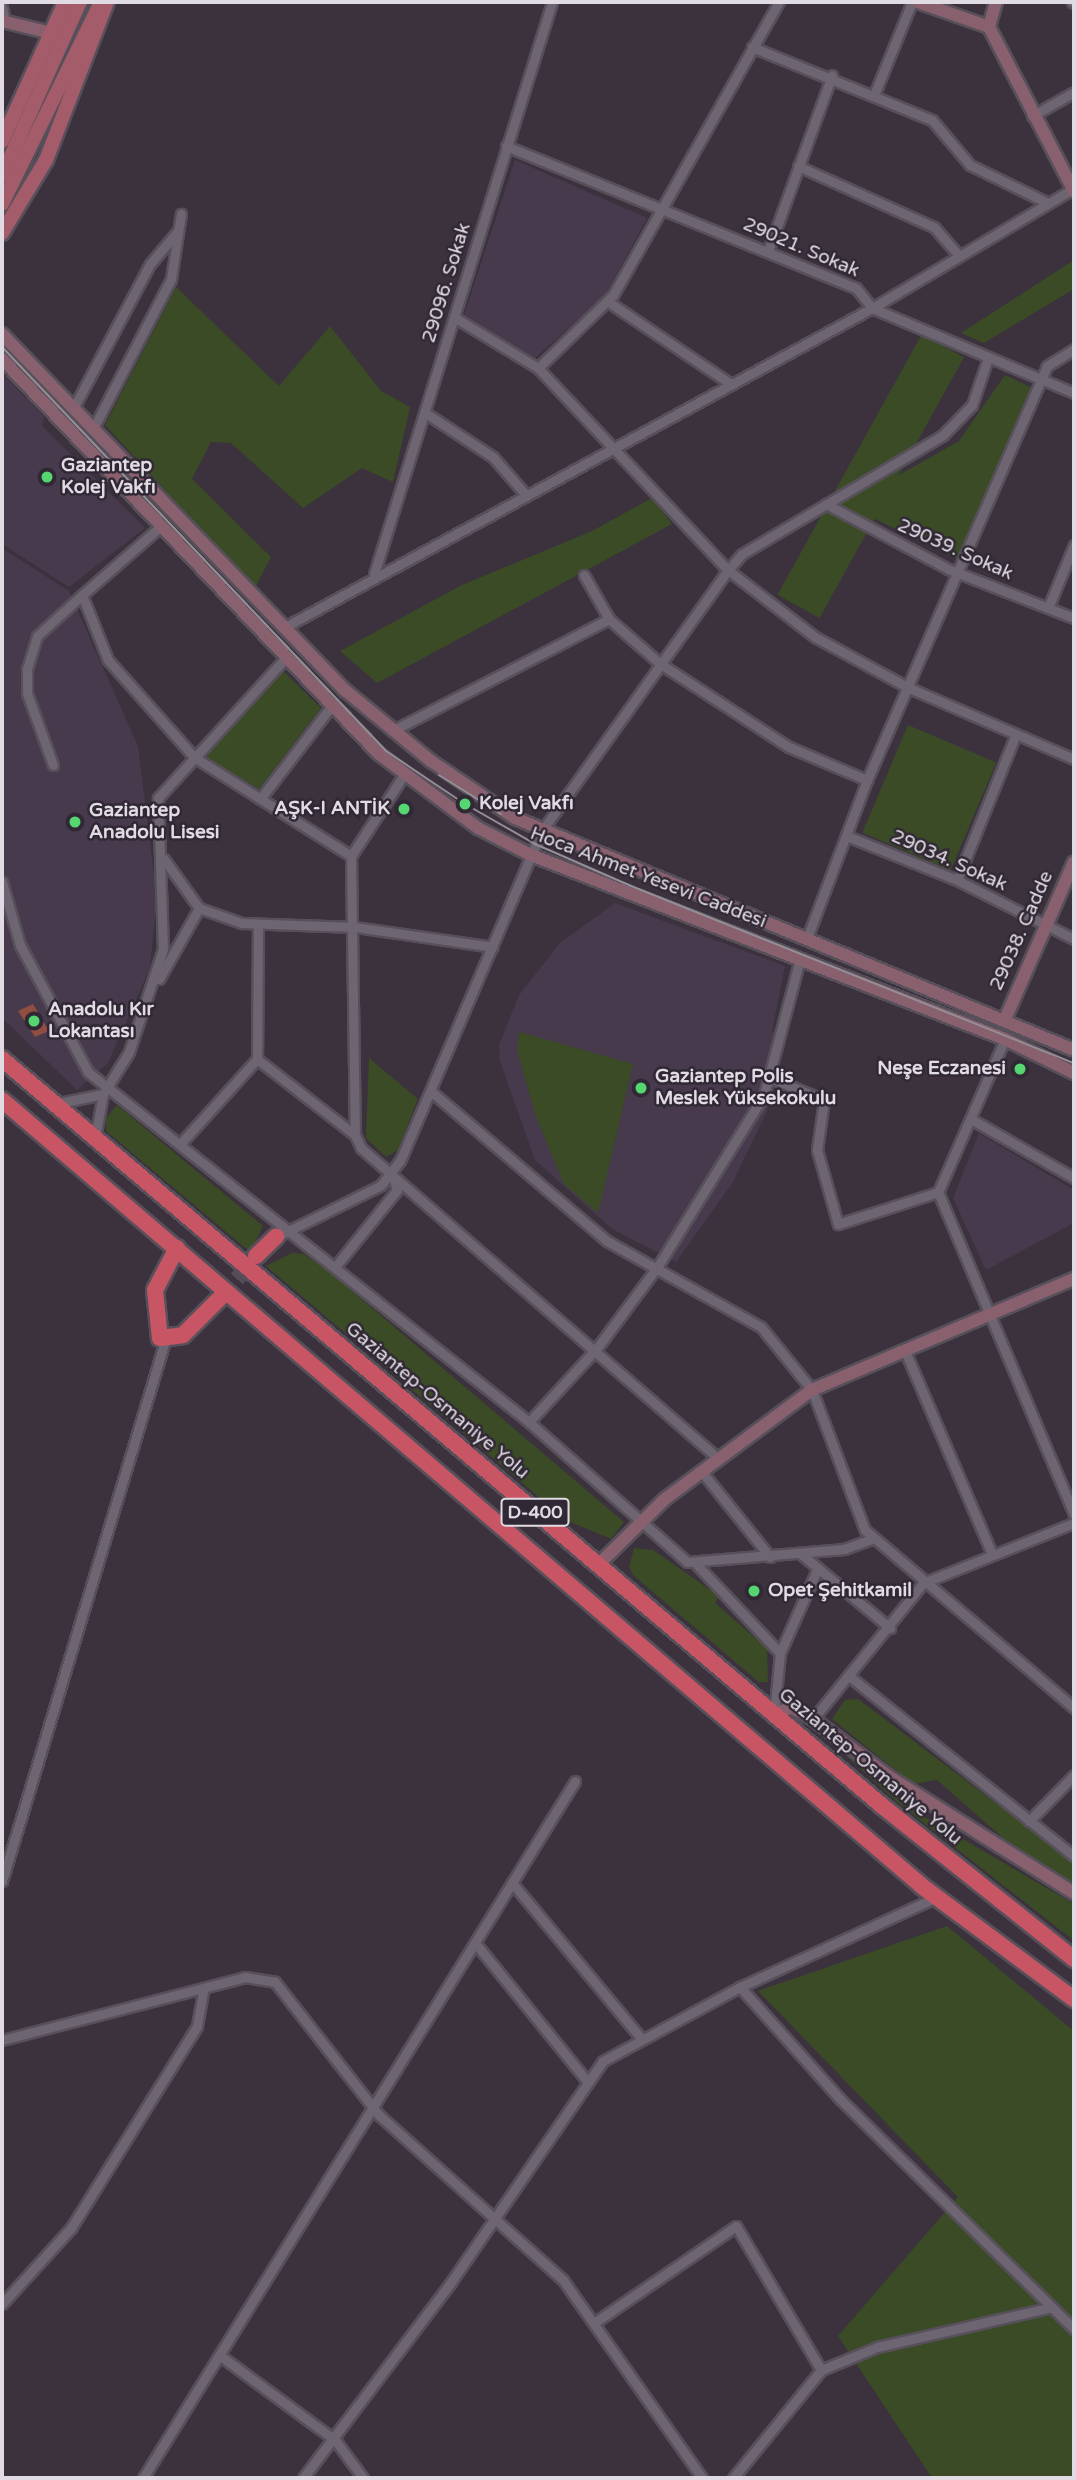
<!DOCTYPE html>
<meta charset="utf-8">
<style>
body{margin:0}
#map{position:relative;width:1076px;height:2480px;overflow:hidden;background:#3b323e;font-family:"Varela Round",sans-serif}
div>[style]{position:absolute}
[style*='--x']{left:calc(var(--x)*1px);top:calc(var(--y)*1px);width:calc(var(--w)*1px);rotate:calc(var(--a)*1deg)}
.built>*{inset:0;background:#463a4c}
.green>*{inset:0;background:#3a4b26;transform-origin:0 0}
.building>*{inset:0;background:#904d40}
.highway-tunnel>*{height:16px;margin-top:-8px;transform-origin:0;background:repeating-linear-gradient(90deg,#544c57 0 16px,transparent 0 24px)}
.roads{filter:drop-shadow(2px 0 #57505a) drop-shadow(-2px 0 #57505a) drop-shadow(0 2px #57505a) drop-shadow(0 -2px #57505a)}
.street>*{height:9px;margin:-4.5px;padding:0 4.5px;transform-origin:4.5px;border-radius:4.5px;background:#6e6572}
.secondary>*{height:12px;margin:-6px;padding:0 6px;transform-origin:6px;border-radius:6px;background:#89606e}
.primary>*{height:14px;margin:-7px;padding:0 7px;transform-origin:7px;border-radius:7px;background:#a45b6a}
.highway>*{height:16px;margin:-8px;padding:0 8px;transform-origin:8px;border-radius:8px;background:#c85564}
.tram>*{height:2px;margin:-1px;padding:0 1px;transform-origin:1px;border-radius:1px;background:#948e97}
.dots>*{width:19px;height:19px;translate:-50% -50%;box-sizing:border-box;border:4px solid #302834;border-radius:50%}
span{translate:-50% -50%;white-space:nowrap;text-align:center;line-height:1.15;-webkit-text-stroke:5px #302834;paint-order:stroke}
.shield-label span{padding:2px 5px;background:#302834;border:2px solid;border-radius:5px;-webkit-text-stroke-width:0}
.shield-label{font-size:18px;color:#e1dce4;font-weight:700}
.street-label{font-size:19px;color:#e1dce4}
.poi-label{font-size:19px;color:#e1dce4;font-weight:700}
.left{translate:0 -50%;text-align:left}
.right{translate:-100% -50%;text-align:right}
.frame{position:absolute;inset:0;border:4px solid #e1dce4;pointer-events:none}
</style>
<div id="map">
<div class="built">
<div style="clip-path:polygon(515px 160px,647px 218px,605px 296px,535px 358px,464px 315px)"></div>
<div style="clip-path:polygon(2px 373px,44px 417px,42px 426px,145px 528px,69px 587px,2px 544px)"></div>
<div style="clip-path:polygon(2px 548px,69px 591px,138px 746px,157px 898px,150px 968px,108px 1063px,77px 1090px,2px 1018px)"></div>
<div style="clip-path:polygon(615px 903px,785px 966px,772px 1031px,782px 1044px,767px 1111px,733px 1182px,676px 1262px,612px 1229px,535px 1160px,500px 1061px,499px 1045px,519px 995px,560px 943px)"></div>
<div style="clip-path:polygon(979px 1133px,1074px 1190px,1074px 1223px,986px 1270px,953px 1198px)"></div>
</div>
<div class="green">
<div style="clip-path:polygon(1074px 260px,1074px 289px,984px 343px,961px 333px)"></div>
<div style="clip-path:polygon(176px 287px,279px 386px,330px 326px,381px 391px,410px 407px,393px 482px,362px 468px,303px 508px,231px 443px,211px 442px,192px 479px,271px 557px,255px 588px,105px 425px)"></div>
<div style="left:922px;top:334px;width:48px;height:298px;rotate:29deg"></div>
<div style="clip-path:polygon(1005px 375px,1035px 389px,958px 559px,846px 505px,959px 441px)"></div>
<div style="clip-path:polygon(652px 498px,672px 524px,377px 683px,340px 651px,462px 585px,592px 531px)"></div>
<div style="clip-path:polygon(282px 670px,321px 708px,259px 789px,208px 759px,208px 750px)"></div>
<div style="left:908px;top:725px;width:96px;height:117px;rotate:23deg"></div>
<div style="clip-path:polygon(519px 1032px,633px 1064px,598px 1213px,564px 1184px,536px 1117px,517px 1050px)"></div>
<div style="clip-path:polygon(369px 1058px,418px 1099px,398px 1150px,386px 1157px,366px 1138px)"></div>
<div style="clip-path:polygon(117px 1105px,263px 1226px,250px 1252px,106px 1131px,106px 1118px)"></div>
<div style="clip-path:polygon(292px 1253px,304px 1254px,332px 1274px,624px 1522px,611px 1539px,566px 1520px,266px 1266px)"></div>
<div style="clip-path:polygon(634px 1548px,653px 1550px,719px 1596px,715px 1603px,767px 1648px,768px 1682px,759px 1682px,634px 1576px,629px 1567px)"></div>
<div style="clip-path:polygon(858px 1699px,1074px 1862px,1074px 1884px,1018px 1851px,937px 1780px,913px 1784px,832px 1719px,845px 1700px)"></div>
<div style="clip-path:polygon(809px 1722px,911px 1809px,1074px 1904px,1073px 1940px,897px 1802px)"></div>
<div style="clip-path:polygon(947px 1926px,1074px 2031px,1074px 2478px,932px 2478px,838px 2336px,958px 2197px,758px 1991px)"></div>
</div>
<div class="building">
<div style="clip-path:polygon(33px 1004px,49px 1031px,35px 1037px,18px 1011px)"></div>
</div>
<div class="highway-tunnel">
<div style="--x:221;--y:1297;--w:52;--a:-48.9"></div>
</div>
<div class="roads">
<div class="street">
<div style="--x:1072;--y:2;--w:2;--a:27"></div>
<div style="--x:2;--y:7;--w:14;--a:78"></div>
<div style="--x:752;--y:47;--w:194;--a:22.1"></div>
<div style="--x:932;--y:120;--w:59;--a:49.8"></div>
<div style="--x:970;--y:165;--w:87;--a:26"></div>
<div style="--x:874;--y:95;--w:100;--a:-67.8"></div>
<div style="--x:1032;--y:116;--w:48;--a:-29.7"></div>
<div style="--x:506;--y:146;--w:378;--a:22.1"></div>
<div style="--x:856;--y:288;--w:26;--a:51"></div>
<div style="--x:872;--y:308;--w:219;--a:22.8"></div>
<div style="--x:798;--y:166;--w:149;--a:24.2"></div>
<div style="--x:934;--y:227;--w:35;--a:49"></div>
<div style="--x:768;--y:251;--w:187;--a:-70"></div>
<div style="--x:607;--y:301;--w:146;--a:33.8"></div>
<div style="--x:454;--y:317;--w:98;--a:31.3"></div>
<div style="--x:538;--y:368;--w:277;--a:46.8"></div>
<div style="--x:728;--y:570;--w:110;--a:37.6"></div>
<div style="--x:815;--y:637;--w:107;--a:28.5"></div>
<div style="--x:909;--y:688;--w:180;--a:23.3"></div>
<div style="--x:538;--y:368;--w:105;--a:-44.2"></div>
<div style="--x:613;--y:295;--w:337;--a:-60.5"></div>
<div style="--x:74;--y:407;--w:162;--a:-62"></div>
<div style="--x:150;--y:264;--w:42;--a:-49.8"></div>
<div style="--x:427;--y:414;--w:79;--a:33.1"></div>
<div style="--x:493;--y:457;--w:49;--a:49.1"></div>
<div style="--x:94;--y:427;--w:167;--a:-62.5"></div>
<div style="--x:171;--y:279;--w:66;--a:-81.3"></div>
<div style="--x:826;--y:504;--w:138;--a:28"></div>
<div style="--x:948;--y:569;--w:135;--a:21.3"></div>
<div style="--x:161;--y:526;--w:105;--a:138.9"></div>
<div style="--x:82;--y:595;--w:70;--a:68.2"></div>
<div style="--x:108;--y:660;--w:130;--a:48.4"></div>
<div style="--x:194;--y:757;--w:186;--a:32.2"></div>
<div style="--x:374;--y:574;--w:599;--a:-72.71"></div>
<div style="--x:584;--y:575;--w:51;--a:60.4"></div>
<div style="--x:609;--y:619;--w:67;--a:41.3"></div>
<div style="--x:659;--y:663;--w:155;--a:32.9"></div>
<div style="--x:789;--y:747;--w:85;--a:22.9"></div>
<div style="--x:1048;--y:608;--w:68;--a:-67.6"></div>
<div style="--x:283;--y:628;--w:670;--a:-28.51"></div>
<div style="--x:872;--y:308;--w:231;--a:-30.7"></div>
<div style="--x:392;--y:731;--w:244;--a:-27.3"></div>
<div style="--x:53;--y:765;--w:77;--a:-109.9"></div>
<div style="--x:27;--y:693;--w:24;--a:-90"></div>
<div style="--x:27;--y:669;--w:34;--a:-73"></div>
<div style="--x:37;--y:636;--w:61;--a:-42.3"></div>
<div style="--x:405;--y:773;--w:99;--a:123"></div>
<div style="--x:351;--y:856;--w:279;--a:89.2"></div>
<div style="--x:355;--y:1135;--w:14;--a:65"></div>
<div style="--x:361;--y:1148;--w:474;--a:41"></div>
<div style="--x:260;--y:799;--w:120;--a:-52.5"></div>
<div style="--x:847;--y:836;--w:118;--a:21.8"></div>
<div style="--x:957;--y:880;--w:131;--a:26.8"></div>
<div style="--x:164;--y:859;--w:60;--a:54.5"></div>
<div style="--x:199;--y:908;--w:46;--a:19.2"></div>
<div style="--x:242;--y:923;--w:113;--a:2"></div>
<div style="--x:355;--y:927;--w:139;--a:8.2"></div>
<div style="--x:957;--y:880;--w:157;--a:-68"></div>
<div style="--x:2;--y:882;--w:66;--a:74.1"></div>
<div style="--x:20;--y:945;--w:144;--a:61.8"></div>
<div style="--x:88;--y:1072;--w:563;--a:38.44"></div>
<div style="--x:529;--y:1422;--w:211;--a:41.5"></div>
<div style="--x:687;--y:1562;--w:158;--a:-4.7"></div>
<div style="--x:844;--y:1549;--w:32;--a:-20"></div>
<div style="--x:258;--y:924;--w:135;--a:90.4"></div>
<div style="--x:257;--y:1059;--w:124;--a:37.8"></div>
<div style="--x:807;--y:938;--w:169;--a:-69.2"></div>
<div style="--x:867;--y:780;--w:451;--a:-66.5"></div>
<div style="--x:1047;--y:366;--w:32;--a:-32"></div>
<div style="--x:159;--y:979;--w:81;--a:-60.6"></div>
<div style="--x:1005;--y:1039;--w:167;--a:113.6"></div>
<div style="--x:938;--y:1192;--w:350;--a:67.1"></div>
<div style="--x:771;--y:1078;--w:57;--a:22.5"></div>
<div style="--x:824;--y:1100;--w:50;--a:98"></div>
<div style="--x:817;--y:1150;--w:77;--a:74.2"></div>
<div style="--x:838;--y:1224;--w:105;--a:-17.7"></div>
<div style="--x:433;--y:1093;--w:228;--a:40.4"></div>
<div style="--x:607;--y:1241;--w:176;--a:29.2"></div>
<div style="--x:761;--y:1327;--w:81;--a:51"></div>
<div style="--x:812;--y:1390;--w:150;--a:69.3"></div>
<div style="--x:865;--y:1530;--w:275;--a:40.4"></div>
<div style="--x:55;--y:1104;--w:49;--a:-11.8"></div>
<div style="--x:971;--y:1119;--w:119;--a:29.8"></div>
<div style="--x:95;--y:1138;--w:45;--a:-79.7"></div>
<div style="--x:103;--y:1094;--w:49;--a:-58.2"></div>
<div style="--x:129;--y:1052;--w:108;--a:-71.7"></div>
<div style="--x:163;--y:949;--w:151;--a:-91.9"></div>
<div style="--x:158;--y:798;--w:192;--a:-47.7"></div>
<div style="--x:181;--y:1143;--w:113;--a:-47.9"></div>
<div style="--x:276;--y:1237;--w:117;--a:-26.3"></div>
<div style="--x:381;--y:1185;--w:31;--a:-52"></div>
<div style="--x:400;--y:1161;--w:358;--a:-66.8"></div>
<div style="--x:541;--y:832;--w:322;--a:-54.5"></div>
<div style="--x:728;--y:570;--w:21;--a:-49"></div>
<div style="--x:742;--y:554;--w:234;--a:-30.6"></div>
<div style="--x:943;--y:435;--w:42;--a:-46"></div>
<div style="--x:972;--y:405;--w:50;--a:-71.2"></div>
<div style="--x:335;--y:1267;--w:99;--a:-51.2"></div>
<div style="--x:397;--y:1190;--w:17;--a:-107"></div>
<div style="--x:905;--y:1351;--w:221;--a:66.8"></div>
<div style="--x:529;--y:1422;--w:100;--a:-47.4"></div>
<div style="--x:597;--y:1348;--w:102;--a:-53.4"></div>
<div style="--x:658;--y:1266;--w:201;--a:-58.2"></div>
<div style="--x:764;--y:1095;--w:141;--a:-75.2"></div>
<div style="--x:702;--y:1472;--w:109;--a:51.3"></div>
<div style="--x:801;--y:1554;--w:116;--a:39.7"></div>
<div style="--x:697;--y:1565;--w:121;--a:46.7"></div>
<div style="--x:780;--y:1653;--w:62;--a:95.5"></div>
<div style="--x:780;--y:1653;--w:89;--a:-66"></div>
<div style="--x:849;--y:1676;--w:288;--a:38.7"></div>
<div style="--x:813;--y:1719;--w:175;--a:-51"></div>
<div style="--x:923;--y:1583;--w:162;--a:-21.7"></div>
<div style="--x:1029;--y:1821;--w:64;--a:-45.6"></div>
<div style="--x:2;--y:1881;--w:564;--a:-73.2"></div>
<div style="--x:513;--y:1884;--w:200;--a:50.3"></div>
<div style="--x:476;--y:1944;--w:176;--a:51"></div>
<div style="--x:740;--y:1987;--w:150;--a:48.2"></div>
<div style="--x:840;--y:2099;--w:328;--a:44.5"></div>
<div style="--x:2;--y:2040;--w:251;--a:-14.5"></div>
<div style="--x:245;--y:1977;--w:30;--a:9"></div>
<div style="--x:275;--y:1982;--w:169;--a:52"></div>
<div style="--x:379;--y:2115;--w:247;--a:41.9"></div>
<div style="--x:563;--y:2280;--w:242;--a:54.9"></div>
<div style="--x:2;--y:2304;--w:103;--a:-47.8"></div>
<div style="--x:71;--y:2228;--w:238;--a:-58"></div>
<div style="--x:197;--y:2026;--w:35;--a:-80"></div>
<div style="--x:594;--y:2323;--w:172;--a:-34.3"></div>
<div style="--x:736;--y:2226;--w:167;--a:59.4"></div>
<div style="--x:222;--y:2357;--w:140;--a:36.3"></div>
<div style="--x:335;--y:2440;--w:47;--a:53.6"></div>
<div style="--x:143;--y:2478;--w:820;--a:-58.21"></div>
<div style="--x:303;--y:2478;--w:246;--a:-52.9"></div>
<div style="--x:451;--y:2282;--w:268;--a:-55.5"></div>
<div style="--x:603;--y:2061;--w:156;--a:-28.4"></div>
<div style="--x:740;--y:1987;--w:217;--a:-24.6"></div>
<div style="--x:733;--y:2478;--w:139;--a:-50.8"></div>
<div style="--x:821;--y:2370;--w:61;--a:-22.3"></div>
<div style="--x:877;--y:2347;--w:175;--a:-12.8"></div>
</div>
<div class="secondary">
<div style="--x:918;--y:2;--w:75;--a:19.4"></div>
<div style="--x:996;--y:2;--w:26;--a:106"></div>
<div style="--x:989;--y:27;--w:185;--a:62.6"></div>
<div style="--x:2;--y:21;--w:50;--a:13.8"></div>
<div style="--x:2;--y:334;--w:496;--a:46.1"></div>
<div style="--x:346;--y:691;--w:110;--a:39.5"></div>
<div style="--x:431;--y:761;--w:102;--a:34.2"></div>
<div style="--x:515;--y:818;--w:605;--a:22.54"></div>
<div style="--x:2;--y:359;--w:546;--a:46.34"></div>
<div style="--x:379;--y:754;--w:124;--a:36.8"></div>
<div style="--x:478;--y:828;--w:59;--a:27"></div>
<div style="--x:531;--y:855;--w:508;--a:21.22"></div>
<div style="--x:1005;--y:1039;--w:77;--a:26.2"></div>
<div style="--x:1006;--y:1017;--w:169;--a:-66.3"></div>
<div style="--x:598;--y:1565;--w:94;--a:-44.6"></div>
<div style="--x:665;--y:1499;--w:183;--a:-36.6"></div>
<div style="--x:812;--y:1390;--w:285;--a:-23"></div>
<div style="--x:774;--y:1715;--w:19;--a:-25"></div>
<div style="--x:791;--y:1707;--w:25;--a:29"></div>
<div style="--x:813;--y:1719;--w:94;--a:37.2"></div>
<div style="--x:888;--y:1776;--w:220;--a:32.2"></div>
</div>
<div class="primary">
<div style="--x:2;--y:141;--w:153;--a:-65.6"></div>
<div style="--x:2;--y:176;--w:191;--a:-65.9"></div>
<div style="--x:2;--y:204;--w:223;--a:-63.9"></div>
<div style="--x:2;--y:233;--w:85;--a:-58.9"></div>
<div style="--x:46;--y:160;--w:169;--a:-68.9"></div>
</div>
<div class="highway">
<div style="--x:2;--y:1059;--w:1153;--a:40.32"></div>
<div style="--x:881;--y:1805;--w:247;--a:38.6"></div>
<div style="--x:2;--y:1100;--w:1211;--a:40.51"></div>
<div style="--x:923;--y:1887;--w:188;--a:36.6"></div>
<div style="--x:177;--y:1248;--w:47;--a:117.6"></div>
<div style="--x:155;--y:1290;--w:48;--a:84.1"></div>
<div style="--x:160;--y:1338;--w:23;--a:-7"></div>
<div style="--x:183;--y:1335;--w:54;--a:-45"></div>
<div style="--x:256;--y:1256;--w:28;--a:-44"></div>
</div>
</div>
<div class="tram">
<div style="--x:2;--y:347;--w:557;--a:46.45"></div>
<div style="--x:386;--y:751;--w:95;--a:33.9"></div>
<div style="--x:465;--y:804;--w:81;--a:29.7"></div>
<div style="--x:535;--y:844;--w:105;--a:23.6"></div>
<div style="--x:631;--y:886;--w:477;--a:21.8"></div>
<div style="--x:439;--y:775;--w:73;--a:32.2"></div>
</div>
<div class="dots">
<div style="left:47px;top:477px;background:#55d671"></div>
<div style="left:465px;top:804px;background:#55d671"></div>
<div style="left:404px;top:809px;background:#55d671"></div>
<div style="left:75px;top:822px;background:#55d671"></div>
<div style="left:34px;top:1021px;background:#55d671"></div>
<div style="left:1020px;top:1069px;background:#55d671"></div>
<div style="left:641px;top:1088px;background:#55d671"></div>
<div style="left:754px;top:1591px;background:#55d671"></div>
</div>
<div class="shield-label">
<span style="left:535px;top:1512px">D-400</span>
</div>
<div class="street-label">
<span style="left:801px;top:248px;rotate:23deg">29021. Sokak</span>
<span style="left:447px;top:283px;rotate:-73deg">29096. Sokak</span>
<span style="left:955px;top:550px;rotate:24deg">29039. Sokak</span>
<span style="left:949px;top:861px;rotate:24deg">29034. Sokak</span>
<span style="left:648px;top:878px;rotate:21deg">Hoca Ahmet Yesevi Caddesi</span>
<span style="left:1022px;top:931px;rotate:-66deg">29038. Cadde</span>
<span style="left:437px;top:1401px;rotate:40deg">Gaziantep-Osmaniye Yolu</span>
<span style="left:870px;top:1767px;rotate:40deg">Gaziantep-Osmaniye Yolu</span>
</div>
<div class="poi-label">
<span class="left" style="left:61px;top:477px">Gaziantep<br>Kolej Vakfı</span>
<span class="left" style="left:479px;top:804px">Kolej Vakfı</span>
<span class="right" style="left:390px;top:809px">AŞK-I ANTİK</span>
<span class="left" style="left:89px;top:822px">Gaziantep<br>Anadolu Lisesi</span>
<span class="left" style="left:48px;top:1021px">Anadolu Kır<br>Lokantası</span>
<span class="right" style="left:1006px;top:1069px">Neşe Eczanesi</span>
<span class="left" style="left:655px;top:1088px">Gaziantep Polis<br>Meslek Yüksekokulu</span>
<span class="left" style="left:768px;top:1591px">Opet Şehitkamil</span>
</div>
<div class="frame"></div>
</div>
